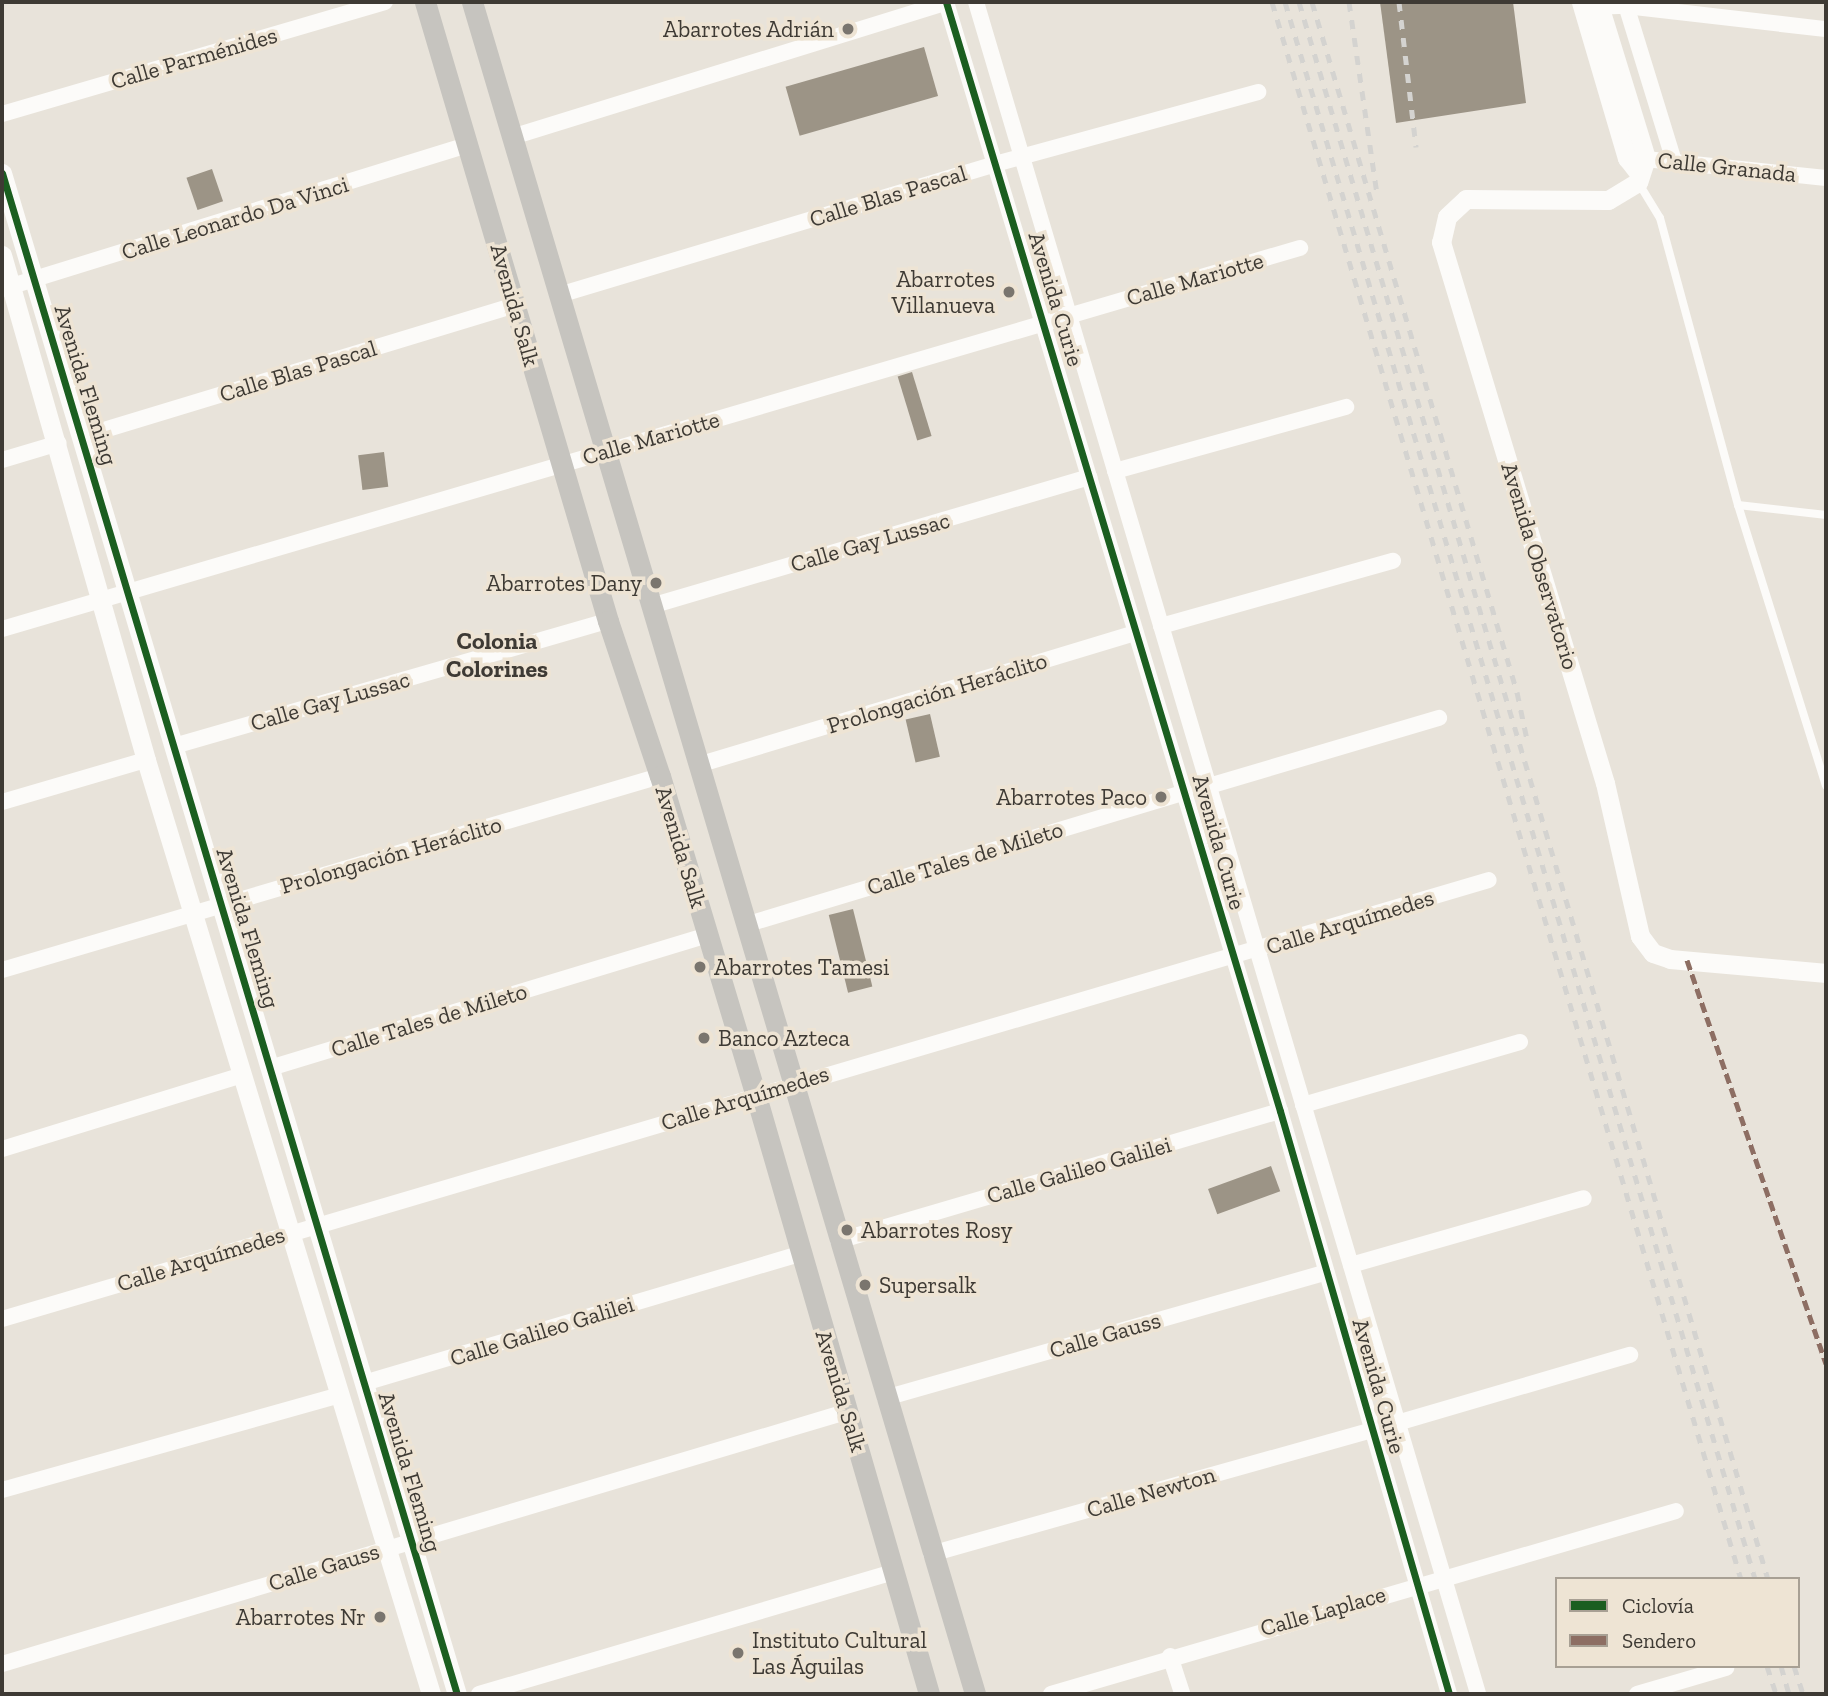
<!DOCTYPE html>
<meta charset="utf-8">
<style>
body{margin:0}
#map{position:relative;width:1828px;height:1696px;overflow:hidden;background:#e8e3da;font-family:"Zilla Slab",serif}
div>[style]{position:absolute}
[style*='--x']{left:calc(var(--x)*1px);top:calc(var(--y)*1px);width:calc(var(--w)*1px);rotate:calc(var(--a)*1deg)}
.building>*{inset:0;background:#9c9486;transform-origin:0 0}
.service>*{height:8px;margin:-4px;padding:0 4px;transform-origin:4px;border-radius:4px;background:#fcfbf9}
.minor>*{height:16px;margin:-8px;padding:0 8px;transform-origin:8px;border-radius:8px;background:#fcfbf9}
.tertiary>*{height:19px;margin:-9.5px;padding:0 9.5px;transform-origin:9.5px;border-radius:9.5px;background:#fcfbf9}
.secondary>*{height:21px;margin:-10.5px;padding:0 10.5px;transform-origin:10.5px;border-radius:10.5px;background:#c6c4bf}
.rail>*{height:5px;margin-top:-2.5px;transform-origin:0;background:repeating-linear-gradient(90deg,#d4d3d0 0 9px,transparent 0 18px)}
.quiet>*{height:5px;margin-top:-2.5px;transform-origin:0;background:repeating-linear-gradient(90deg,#8d6e63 0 10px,transparent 0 15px)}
.cycleway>*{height:7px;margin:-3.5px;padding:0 3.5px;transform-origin:3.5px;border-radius:3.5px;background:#1b5e20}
.dots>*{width:19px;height:19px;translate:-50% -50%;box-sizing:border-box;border:4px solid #eee4d4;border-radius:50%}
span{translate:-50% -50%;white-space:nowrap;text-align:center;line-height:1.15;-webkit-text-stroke:7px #eee4d4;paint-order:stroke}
.poi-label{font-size:23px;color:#3e3a34}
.right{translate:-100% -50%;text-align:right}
.left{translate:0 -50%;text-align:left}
.street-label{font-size:23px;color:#3e3a34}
.neighbourhood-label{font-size:24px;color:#3e3a34;font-weight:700}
.frame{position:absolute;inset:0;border:4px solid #3e3a34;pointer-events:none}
.legend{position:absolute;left:1555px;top:1577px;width:245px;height:91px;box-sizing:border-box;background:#eee4d4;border:2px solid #a8a094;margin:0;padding:9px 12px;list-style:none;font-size:21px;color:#3e3a34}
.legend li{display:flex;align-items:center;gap:14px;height:35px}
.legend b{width:35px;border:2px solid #a8a094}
</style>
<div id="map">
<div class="building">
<div style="clip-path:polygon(1380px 2px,1513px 2px,1526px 103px,1396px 123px)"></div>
<div style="left:924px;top:47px;width:51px;height:144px;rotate:74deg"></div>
<div style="left:212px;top:169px;width:34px;height:27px;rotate:71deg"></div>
<div style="left:912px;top:372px;width:67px;height:15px;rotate:73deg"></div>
<div style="left:384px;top:452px;width:35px;height:26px;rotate:83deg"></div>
<div style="left:930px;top:714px;width:44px;height:25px;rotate:77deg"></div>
<div style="left:853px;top:909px;width:80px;height:25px;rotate:76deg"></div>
<div style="left:1271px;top:1166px;width:27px;height:67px;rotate:70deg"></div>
</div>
<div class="service">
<div style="--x:1638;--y:182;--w:42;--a:58.6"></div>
<div style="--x:1660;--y:218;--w:297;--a:74.8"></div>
<div style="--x:1738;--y:505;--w:294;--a:72.6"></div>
<div style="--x:1738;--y:505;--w:89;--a:6.5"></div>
</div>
<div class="minor">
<div style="--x:946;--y:2;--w:1158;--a:73.24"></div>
<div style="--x:1280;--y:1111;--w:607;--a:73.83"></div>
<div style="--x:976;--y:2;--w:1765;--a:73.47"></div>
<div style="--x:1625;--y:2;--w:166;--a:72.9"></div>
<div style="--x:1589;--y:7;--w:37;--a:-2"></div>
<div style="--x:1626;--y:6;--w:201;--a:6.6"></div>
<div style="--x:2;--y:114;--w:399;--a:-16.3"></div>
<div style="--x:512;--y:137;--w:455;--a:-17.2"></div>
<div style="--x:1636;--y:158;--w:191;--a:6"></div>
<div style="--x:2;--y:289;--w:487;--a:-17.2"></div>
<div style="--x:559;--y:295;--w:455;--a:-16.7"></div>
<div style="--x:995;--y:164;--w:273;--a:-15.3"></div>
<div style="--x:81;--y:437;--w:454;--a:-16.9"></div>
<div style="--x:2;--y:460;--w:59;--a:-16.6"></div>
<div style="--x:1115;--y:471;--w:240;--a:-15.5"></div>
<div style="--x:651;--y:606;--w:457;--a:-16.4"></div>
<div style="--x:1161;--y:626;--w:241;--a:-15.7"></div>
<div style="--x:2;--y:629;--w:1353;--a:-16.36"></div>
<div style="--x:174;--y:746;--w:452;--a:-16.1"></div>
<div style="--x:698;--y:765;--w:457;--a:-16.8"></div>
<div style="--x:1209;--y:786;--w:240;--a:-16.5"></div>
<div style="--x:2;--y:802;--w:150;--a:-16.3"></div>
<div style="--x:745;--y:925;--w:460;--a:-16.8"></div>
<div style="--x:2;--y:970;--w:686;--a:-16.43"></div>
<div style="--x:270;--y:1068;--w:458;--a:-16.9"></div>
<div style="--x:1303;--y:1105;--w:226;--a:-16.2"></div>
<div style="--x:2;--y:1149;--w:252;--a:-17.1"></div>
<div style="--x:838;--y:1241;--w:461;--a:-16.4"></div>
<div style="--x:1351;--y:1265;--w:242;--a:-16"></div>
<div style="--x:2;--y:1319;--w:1550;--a:-16.45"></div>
<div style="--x:364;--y:1383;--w:455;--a:-16.5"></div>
<div style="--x:885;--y:1398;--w:459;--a:-15.9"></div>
<div style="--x:1397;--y:1423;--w:243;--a:-16.3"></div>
<div style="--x:2;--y:1490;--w:352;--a:-15.7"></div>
<div style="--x:931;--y:1554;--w:457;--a:-15.7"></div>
<div style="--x:1170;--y:1656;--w:40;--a:72"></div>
<div style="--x:2;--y:1664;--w:884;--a:-16.63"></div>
<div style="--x:479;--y:1694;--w:432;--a:-16.4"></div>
<div style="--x:1051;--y:1694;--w:651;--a:-16.32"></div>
<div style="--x:1637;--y:1694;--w:93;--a:-16.3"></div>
</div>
<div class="tertiary">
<div style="--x:1581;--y:2;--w:163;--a:73.6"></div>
<div style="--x:1627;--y:158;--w:18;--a:52"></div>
<div style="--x:1598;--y:2;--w:163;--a:72.9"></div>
<div style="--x:1646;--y:158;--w:25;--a:108"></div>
<div style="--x:1638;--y:182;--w:35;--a:149"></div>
<div style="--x:1608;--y:200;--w:142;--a:-179.6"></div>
<div style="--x:1466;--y:199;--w:26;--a:137"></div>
<div style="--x:1447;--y:217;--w:26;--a:103"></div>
<div style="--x:1441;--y:242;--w:565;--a:73.14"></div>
<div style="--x:1605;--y:783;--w:157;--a:77.1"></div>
<div style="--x:1640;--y:936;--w:21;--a:53"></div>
<div style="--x:1653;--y:953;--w:18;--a:19"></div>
<div style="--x:1670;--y:959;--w:157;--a:5.1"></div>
<div style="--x:2;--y:173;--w:1588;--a:73.35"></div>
<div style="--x:2;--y:255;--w:525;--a:74.08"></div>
<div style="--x:146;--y:760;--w:977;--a:73.03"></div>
</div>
<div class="secondary">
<div style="--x:425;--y:2;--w:645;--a:73.53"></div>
<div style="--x:608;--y:621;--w:163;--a:71.5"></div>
<div style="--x:660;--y:776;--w:334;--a:73.3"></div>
<div style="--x:756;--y:1096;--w:623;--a:73.86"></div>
<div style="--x:472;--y:2;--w:1765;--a:73.44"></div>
</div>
<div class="rail">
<div style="--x:1272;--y:2;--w:1645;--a:73.44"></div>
<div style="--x:1285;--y:2;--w:1646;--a:73.4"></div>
<div style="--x:1299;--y:2;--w:1645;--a:73.44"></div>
<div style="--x:1312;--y:2;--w:720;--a:73.45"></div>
<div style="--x:1517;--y:692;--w:53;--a:78.1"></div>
<div style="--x:1349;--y:2;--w:194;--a:81.7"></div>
<div style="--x:1399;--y:2;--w:146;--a:83.3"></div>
<div style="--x:1767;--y:1666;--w:29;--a:72"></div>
<div style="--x:1781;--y:1666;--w:29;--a:74"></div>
<div style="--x:1794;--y:1666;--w:29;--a:72"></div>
</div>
<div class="quiet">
<div style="--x:1687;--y:960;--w:427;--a:71"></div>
</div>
<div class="cycleway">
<div style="--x:946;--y:2;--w:1158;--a:73.24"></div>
<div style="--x:1280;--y:1111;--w:607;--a:73.83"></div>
<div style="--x:2;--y:173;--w:1588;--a:73.35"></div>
</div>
<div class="dots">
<div style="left:848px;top:29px;background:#7a756e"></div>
<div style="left:1009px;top:292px;background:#7a756e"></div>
<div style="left:656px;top:583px;background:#7a756e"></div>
<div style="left:1161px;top:797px;background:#7a756e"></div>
<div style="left:700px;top:967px;background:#7a756e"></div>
<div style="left:704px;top:1038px;background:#7a756e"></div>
<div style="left:847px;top:1230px;background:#7a756e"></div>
<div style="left:865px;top:1285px;background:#7a756e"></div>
<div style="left:380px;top:1617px;background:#7a756e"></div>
<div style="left:738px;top:1653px;background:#7a756e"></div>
</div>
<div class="poi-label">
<span class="right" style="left:834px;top:29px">Abarrotes Adrián</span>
<span class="right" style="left:995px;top:292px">Abarrotes<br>Villanueva</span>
<span class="right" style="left:642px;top:583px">Abarrotes Dany</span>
<span class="right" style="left:1147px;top:797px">Abarrotes Paco</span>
<span class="left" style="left:714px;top:967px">Abarrotes Tamesi</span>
<span class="left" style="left:718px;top:1038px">Banco Azteca</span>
<span class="left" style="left:861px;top:1230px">Abarrotes Rosy</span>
<span class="left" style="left:879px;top:1285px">Supersalk</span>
<span class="right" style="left:366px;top:1617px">Abarrotes Nr</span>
<span class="left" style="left:752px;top:1653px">Instituto Cultural<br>Las Águilas</span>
</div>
<div class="street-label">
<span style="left:194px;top:58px;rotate:-16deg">Calle Parménides</span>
<span style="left:1727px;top:167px;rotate:6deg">Calle Granada</span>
<span style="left:888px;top:196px;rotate:-17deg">Calle Blas Pascal</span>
<span style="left:235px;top:218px;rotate:-17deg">Calle Leonardo Da Vinci</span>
<span style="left:1195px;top:279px;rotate:-16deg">Calle Mariotte</span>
<span style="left:1056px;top:299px;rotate:73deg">Avenida Curie</span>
<span style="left:515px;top:305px;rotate:74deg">Avenida Salk</span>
<span style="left:298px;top:371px;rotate:-17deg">Calle Blas Pascal</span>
<span style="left:86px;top:385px;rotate:73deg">Avenida Fleming</span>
<span style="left:651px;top:438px;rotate:-16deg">Calle Mariotte</span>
<span style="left:870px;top:542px;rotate:-16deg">Calle Gay Lussac</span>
<span style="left:1540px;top:566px;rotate:73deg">Avenida Observatorio</span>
<span style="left:937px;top:693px;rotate:-17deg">Prolongación Heráclito</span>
<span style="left:330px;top:701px;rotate:-16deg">Calle Gay Lussac</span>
<span style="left:1219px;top:842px;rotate:74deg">Avenida Curie</span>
<span style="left:681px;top:847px;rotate:73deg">Avenida Salk</span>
<span style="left:391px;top:855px;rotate:-16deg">Prolongación Heráclito</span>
<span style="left:965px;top:858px;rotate:-17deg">Calle Tales de Mileto</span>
<span style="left:1350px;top:922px;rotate:-17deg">Calle Arquímedes</span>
<span style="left:248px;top:928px;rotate:73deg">Avenida Fleming</span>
<span style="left:429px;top:1020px;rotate:-17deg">Calle Tales de Mileto</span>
<span style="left:745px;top:1098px;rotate:-17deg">Calle Arquímedes</span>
<span style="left:1079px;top:1170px;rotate:-16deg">Calle Galileo Galilei</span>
<span style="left:201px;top:1259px;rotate:-17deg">Calle Arquímedes</span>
<span style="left:542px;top:1331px;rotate:-17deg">Calle Galileo Galilei</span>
<span style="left:1105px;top:1335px;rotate:-16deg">Calle Gauss</span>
<span style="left:1379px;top:1386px;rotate:74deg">Avenida Curie</span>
<span style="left:841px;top:1391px;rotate:73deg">Avenida Salk</span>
<span style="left:410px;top:1472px;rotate:73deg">Avenida Fleming</span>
<span style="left:1151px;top:1492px;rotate:-16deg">Calle Newton</span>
<span style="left:324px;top:1567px;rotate:-17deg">Calle Gauss</span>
<span style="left:1323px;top:1611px;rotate:-16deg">Calle Laplace</span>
</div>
<div class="neighbourhood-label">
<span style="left:497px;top:655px">Colonia<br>Colorines</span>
</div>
<div class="frame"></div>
<ul class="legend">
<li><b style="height:9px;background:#1b5e20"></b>Ciclovía</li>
<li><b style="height:9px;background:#8d6e63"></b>Sendero</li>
</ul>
</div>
